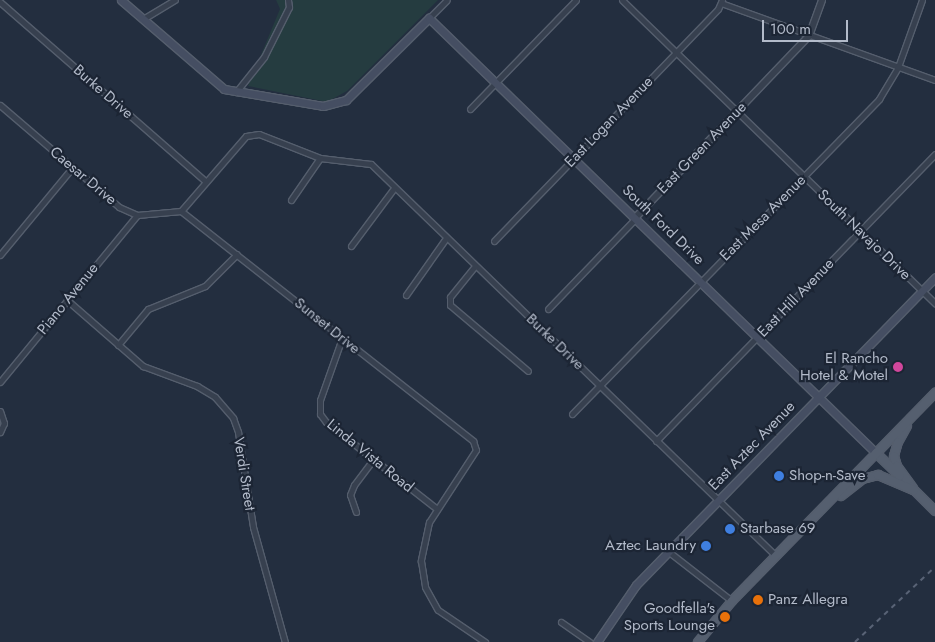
<!DOCTYPE html>
<style>
body{margin:0}
#map{position:relative;width:935px;height:642px;overflow:hidden;background:#232e3f;font-family:Jost,sans-serif}
div>[style]{position:absolute}
[style*='--x']{left:calc(var(--x)*1px);top:calc(var(--y)*1px);width:calc(var(--w)*1px);rotate:calc(var(--a)*1deg)}
.green>*{inset:0;background:#253c40}
.roads{filter:drop-shadow(1px 0 #555e6d) drop-shadow(-1px 0 #555e6d) drop-shadow(0 1px #555e6d) drop-shadow(0 -1px #555e6d)}
.minor>*{height:5px;margin:-2.5px;padding:0 2.5px;transform-origin:2.5px;border-radius:2.5px;background:#37404f}
.tertiary>*{height:6px;margin:-3px;padding:0 3px;transform-origin:3px;border-radius:3px;background:#37404f}
.secondary>*{height:7px;margin:-3.5px;padding:0 3.5px;transform-origin:3.5px;border-radius:3.5px;background:#454e62}
.primary>*{height:8px;margin:-4px;padding:0 4px;transform-origin:4px;border-radius:4px;background:#555f6f}
.rail>*{height:2px;margin-top:-1px;transform-origin:0;background:repeating-linear-gradient(90deg,#596376 0 5px,transparent 0 10px)}
.dots>*{width:14px;height:14px;translate:-50% -50%;box-sizing:border-box;border:2px solid #1c2534;border-radius:50%}
span{translate:-50% -50%;white-space:nowrap;text-align:center;line-height:1.15;-webkit-text-stroke:4.5px #1c2534;paint-order:stroke}
.street-label{font-size:15px;color:#b3bbca}
.poi-label{font-size:15px;color:#b3bbca}
.right{translate:-100% -50%;text-align:right}
.left{translate:0 -50%;text-align:left}
.scale{position:absolute;left:762px;top:20px;width:86px;height:22px;box-sizing:border-box;border:2px solid #b3bbca;border-top:0;padding-left:6px;font-size:15px;line-height:18px;white-space:nowrap;color:#b3bbca;-webkit-text-stroke:4px #1c2534;paint-order:stroke}
</style>
<div id="map">
<div class="green">
<div style="clip-path:polygon(276px 0,438px 0,347px 91px,327px 102px,248px 86px,280px 9px)"></div>
</div>
<div class="roads">
<div class="minor">
<div style="--x:622;--y:0;--w:436;--a:44.1"></div>
<div style="--x:0;--y:2;--w:272;--a:41.1"></div>
<div style="--x:721;--y:3;--w:227;--a:19.8"></div>
<div style="--x:429;--y:18;--w:25;--a:-45"></div>
<div style="--x:143;--y:19;--w:37;--a:-31"></div>
<div style="--x:236;--y:92;--w:45;--a:-51.3"></div>
<div style="--x:264;--y:57;--w:56;--a:-63.4"></div>
<div style="--x:289;--y:7;--w:7;--a:-98"></div>
<div style="--x:0;--y:105;--w:157;--a:40.6"></div>
<div style="--x:119;--y:207;--w:20;--a:24"></div>
<div style="--x:137;--y:215;--w:44;--a:-5.2"></div>
<div style="--x:181;--y:211;--w:99;--a:-49.1"></div>
<div style="--x:246;--y:136;--w:13;--a:-9"></div>
<div style="--x:259;--y:134;--w:66;--a:21.5"></div>
<div style="--x:320;--y:158;--w:51;--a:6.7"></div>
<div style="--x:371;--y:164;--w:564;--a:44.07"></div>
<div style="--x:470;--y:109;--w:152;--a:-45.8"></div>
<div style="--x:291;--y:200;--w:51;--a:-55.4"></div>
<div style="--x:181;--y:211;--w:372;--a:38.2"></div>
<div style="--x:473;--y:441;--w:9;--a:72"></div>
<div style="--x:476;--y:450;--w:86;--a:123.1"></div>
<div style="--x:429;--y:522;--w:40;--a:102"></div>
<div style="--x:421;--y:561;--w:26;--a:81"></div>
<div style="--x:425;--y:587;--w:26;--a:61"></div>
<div style="--x:438;--y:610;--w:57;--a:34.2"></div>
<div style="--x:494;--y:241;--w:322;--a:-46"></div>
<div style="--x:718;--y:9;--w:10;--a:-66"></div>
<div style="--x:351;--y:246;--w:72;--a:-53.4"></div>
<div style="--x:0;--y:255;--w:113;--a:-50.4"></div>
<div style="--x:475;--y:266;--w:40;--a:129"></div>
<div style="--x:450;--y:297;--w:8;--a:90"></div>
<div style="--x:450;--y:305;--w:102;--a:40.2"></div>
<div style="--x:406;--y:295;--w:70;--a:-54.9"></div>
<div style="--x:67;--y:300;--w:101;--a:41"></div>
<div style="--x:143;--y:366;--w:58;--a:20.3"></div>
<div style="--x:197;--y:386;--w:21;--a:31"></div>
<div style="--x:215;--y:397;--w:28;--a:49"></div>
<div style="--x:233;--y:418;--w:15;--a:70"></div>
<div style="--x:238;--y:432;--w:96;--a:81"></div>
<div style="--x:253;--y:527;--w:119;--a:74.5"></div>
<div style="--x:548;--y:309;--w:127;--a:-46"></div>
<div style="--x:342;--y:338;--w:66;--a:109.5"></div>
<div style="--x:320;--y:400;--w:14;--a:90"></div>
<div style="--x:320;--y:414;--w:10;--a:53"></div>
<div style="--x:326;--y:422;--w:141;--a:38.1"></div>
<div style="--x:118;--y:345;--w:47;--a:-50.2"></div>
<div style="--x:148;--y:309;--w:61;--a:-22"></div>
<div style="--x:205;--y:286;--w:45;--a:-45"></div>
<div style="--x:0;--y:382;--w:216;--a:-50.6"></div>
<div style="--x:0;--y:411;--w:13;--a:72"></div>
<div style="--x:4;--y:423;--w:10;--a:114"></div>
<div style="--x:572;--y:414;--w:440;--a:-45.7"></div>
<div style="--x:879;--y:99;--w:37;--a:-59"></div>
<div style="--x:898;--y:67;--w:71;--a:-70.3"></div>
<div style="--x:656;--y:441;--w:400;--a:-45.8"></div>
<div style="--x:356;--y:512;--w:18;--a:-109"></div>
<div style="--x:350;--y:495;--w:11;--a:-68"></div>
<div style="--x:354;--y:485;--w:31;--a:-53"></div>
<div style="--x:669;--y:552;--w:80;--a:37.9"></div>
<div style="--x:561;--y:622;--w:35;--a:35"></div>
</div>
<div class="tertiary">
<div style="--x:636;--y:217;--w:250;--a:-46.3"></div>
<div style="--x:809;--y:36;--w:38;--a:-70"></div>
</div>
<div class="secondary">
<div style="--x:121;--y:0;--w:136;--a:40.8"></div>
<div style="--x:224;--y:89;--w:100;--a:9.7"></div>
<div style="--x:323;--y:106;--w:24;--a:-15"></div>
<div style="--x:346;--y:100;--w:117;--a:-44.7"></div>
<div style="--x:429;--y:18;--w:624;--a:44.22"></div>
<div style="--x:597;--y:642;--w:69;--a:-55.6"></div>
<div style="--x:636;--y:585;--w:429;--a:-45.8"></div>
</div>
<div class="primary">
<div style="--x:907;--y:426;--w:18;--a:119"></div>
<div style="--x:898;--y:442;--w:15;--a:106"></div>
<div style="--x:894;--y:456;--w:10;--a:73"></div>
<div style="--x:897;--y:466;--w:27;--a:54"></div>
<div style="--x:876;--y:453;--w:33;--a:44"></div>
<div style="--x:911;--y:487;--w:34;--a:45"></div>
<div style="--x:841;--y:496;--w:28;--a:-38"></div>
<div style="--x:863;--y:479;--w:16;--a:-15"></div>
<div style="--x:878;--y:475;--w:39;--a:23"></div>
<div style="--x:698;--y:642;--w:53;--a:-50.3"></div>
<div style="--x:732;--y:601;--w:291;--a:-45.7"></div>
</div>
</div>
<div class="rail">
<div style="--x:855;--y:642;--w:110;--a:-43.2"></div>
</div>
<div class="dots">
<div style="left:898px;top:367px;background:#d1479c"></div>
<div style="left:779px;top:476px;background:#3f7fe0"></div>
<div style="left:730px;top:529px;background:#3f7fe0"></div>
<div style="left:706px;top:546px;background:#3f7fe0"></div>
<div style="left:758px;top:600px;background:#e8710a"></div>
<div style="left:725px;top:617px;background:#e8710a"></div>
</div>
<div class="street-label">
<span style="left:103px;top:92px;rotate:41deg">Burke Drive</span>
<span style="left:609px;top:122px;rotate:-46deg">East Logan Avenue</span>
<span style="left:702px;top:148px;rotate:-46deg">East Green Avenue</span>
<span style="left:83px;top:176px;rotate:40deg">Caesar Drive</span>
<span style="left:763px;top:218px;rotate:-45deg">East Mesa Avenue</span>
<span style="left:663px;top:225px;rotate:44deg">South Ford Drive</span>
<span style="left:864px;top:235px;rotate:44deg">South Navajo Drive</span>
<span style="left:796px;top:298px;rotate:-46deg">East Hill Avenue</span>
<span style="left:68px;top:299px;rotate:-51deg">Piano Avenue</span>
<span style="left:327px;top:326px;rotate:39deg">Sunset Drive</span>
<span style="left:555px;top:342px;rotate:44deg">Burke Drive</span>
<span style="left:752px;top:446px;rotate:-46deg">East Aztec Avenue</span>
<span style="left:370px;top:456px;rotate:39deg">Linda Vista Road</span>
<span style="left:244px;top:474px;rotate:81deg">Verdi Street</span>
</div>
<div class="poi-label">
<span class="right" style="left:888px;top:367px">El Rancho<br>Hotel &amp; Motel</span>
<span class="left" style="left:789px;top:476px">Shop-n-Save</span>
<span class="left" style="left:740px;top:529px">Starbase 69</span>
<span class="right" style="left:696px;top:546px">Aztec Laundry</span>
<span class="left" style="left:768px;top:600px">Panz Allegra</span>
<span class="right" style="left:715px;top:617px">Goodfella's<br>Sports Lounge</span>
</div>
<div class="scale">100 m</div>
</div>
